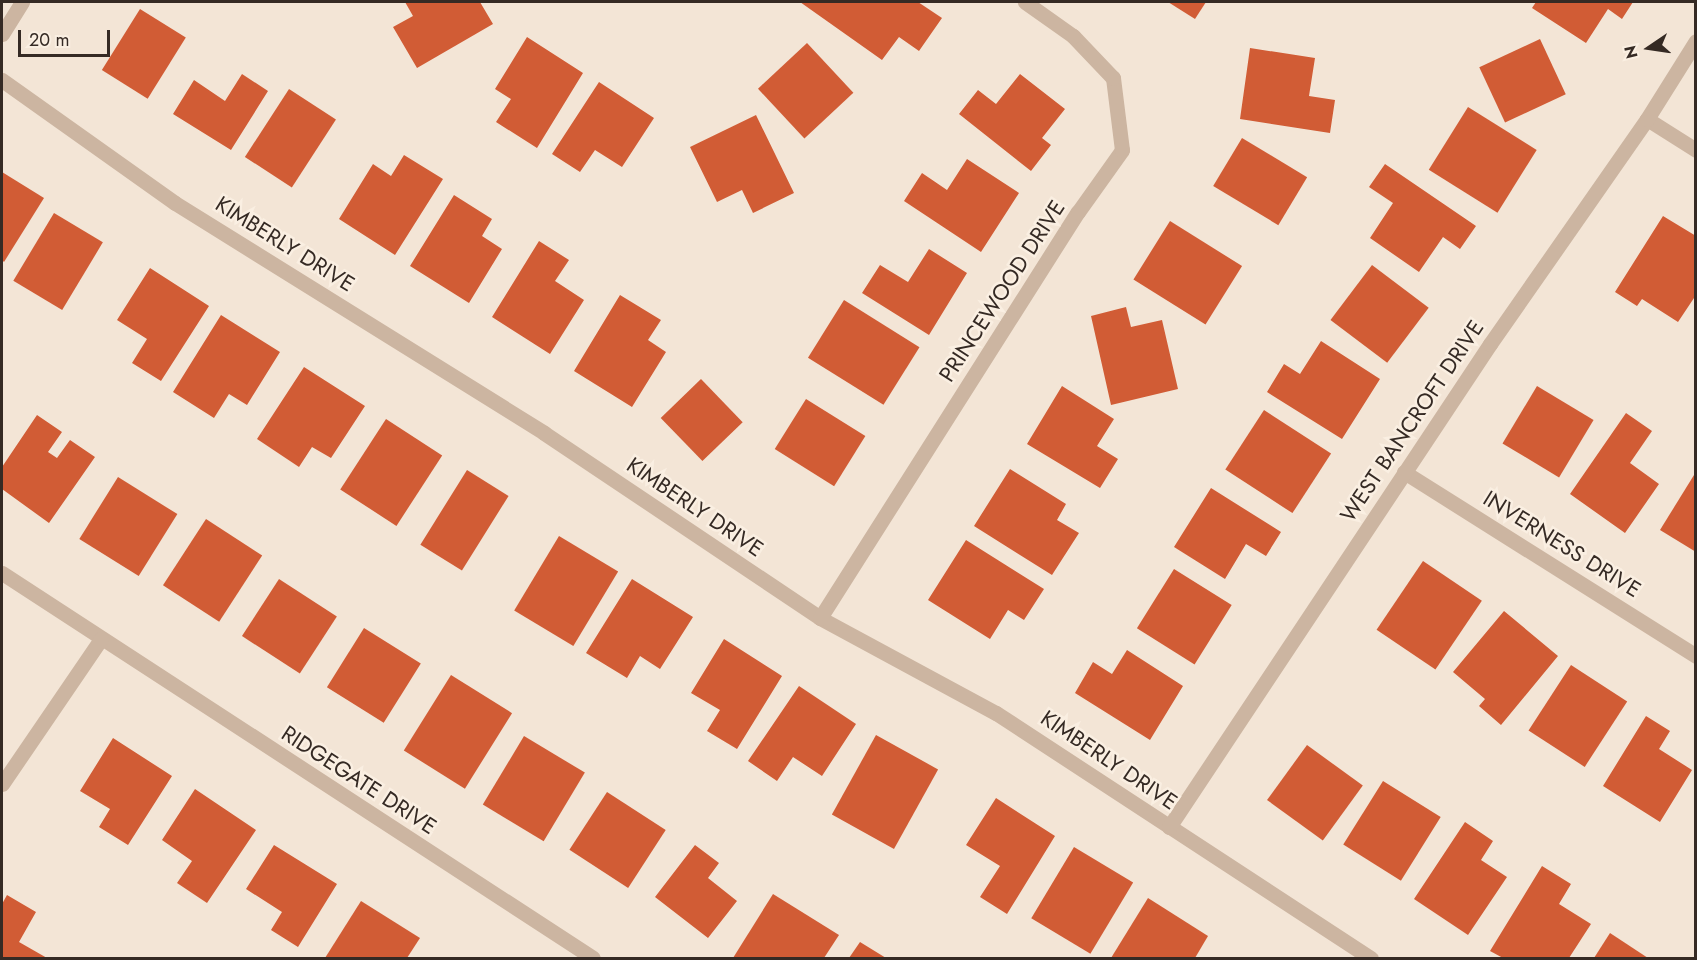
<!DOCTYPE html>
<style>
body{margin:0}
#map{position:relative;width:1697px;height:960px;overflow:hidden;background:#f3e5d6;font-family:Jost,sans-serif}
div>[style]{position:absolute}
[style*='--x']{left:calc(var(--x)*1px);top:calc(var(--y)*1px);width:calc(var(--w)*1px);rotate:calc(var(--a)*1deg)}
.building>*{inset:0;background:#d15c35;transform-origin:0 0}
.street>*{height:15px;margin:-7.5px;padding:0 7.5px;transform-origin:7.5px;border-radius:7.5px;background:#ccb5a1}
span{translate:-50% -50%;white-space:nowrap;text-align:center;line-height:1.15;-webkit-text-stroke:5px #faefe2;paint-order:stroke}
.street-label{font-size:22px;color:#352a24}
.frame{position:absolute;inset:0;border:3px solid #352a24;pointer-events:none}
.north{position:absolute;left:1619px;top:18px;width:60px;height:60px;-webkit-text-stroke:4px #faefe2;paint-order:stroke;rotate:257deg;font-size:16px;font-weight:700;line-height:24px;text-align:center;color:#352a24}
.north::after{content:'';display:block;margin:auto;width:21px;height:27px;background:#352a24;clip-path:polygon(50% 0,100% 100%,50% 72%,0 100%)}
.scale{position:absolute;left:18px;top:30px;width:92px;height:27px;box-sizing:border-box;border:3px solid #352a24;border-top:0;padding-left:8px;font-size:18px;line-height:21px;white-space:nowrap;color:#352a24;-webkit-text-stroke:4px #faefe2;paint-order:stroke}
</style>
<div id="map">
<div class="building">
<div style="clip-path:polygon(405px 2px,480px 2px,493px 24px,417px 68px,393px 27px,413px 16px)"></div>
<div style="clip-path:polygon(800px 2px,918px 2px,942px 18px,919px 51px,899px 37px,882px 60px)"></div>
<div style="clip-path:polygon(1168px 2px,1206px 2px,1195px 19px)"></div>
<div style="clip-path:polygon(1536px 2px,1633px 2px,1622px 19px,1608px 9px,1586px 43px,1532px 8px)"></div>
<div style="left:140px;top:9px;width:54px;height:72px;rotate:32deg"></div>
<div style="clip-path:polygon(527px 37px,583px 73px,537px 148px,496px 122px,511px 99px,495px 89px)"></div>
<div style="left:1540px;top:39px;width:61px;height:67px;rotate:65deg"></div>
<div style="left:807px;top:43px;width:68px;height:67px;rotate:47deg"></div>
<div style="clip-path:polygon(1250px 48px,1315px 58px,1309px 96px,1335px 100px,1330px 133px,1240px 119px)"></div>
<div style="clip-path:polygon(242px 74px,268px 91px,231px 150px,173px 114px,194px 80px,225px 101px)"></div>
<div style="clip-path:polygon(1020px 74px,1065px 109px,1042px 138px,1051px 145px,1031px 171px,959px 114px,978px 90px,996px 104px)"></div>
<div style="clip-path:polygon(599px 82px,654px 118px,622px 167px,595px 150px,580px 172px,552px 154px)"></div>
<div style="left:289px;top:89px;width:56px;height:81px;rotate:33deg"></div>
<div style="left:1468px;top:107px;width:81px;height:74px;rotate:32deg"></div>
<div style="clip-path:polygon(756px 115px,794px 193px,753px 213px,742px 190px,717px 202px,690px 147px)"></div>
<div style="left:1242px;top:138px;width:76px;height:56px;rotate:31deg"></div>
<div style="clip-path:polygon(404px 155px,443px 179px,395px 255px,339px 219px,373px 164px,391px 176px)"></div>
<div style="clip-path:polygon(967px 159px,1019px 193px,981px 252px,904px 201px,922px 173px,947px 190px)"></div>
<div style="clip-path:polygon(1385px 164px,1476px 226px,1460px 249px,1443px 237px,1419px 272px,1370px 238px,1393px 203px,1369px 187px)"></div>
<div style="clip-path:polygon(2px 172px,44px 198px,4px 262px,2px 260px)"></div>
<div style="clip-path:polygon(454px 195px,492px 219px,482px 236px,502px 249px,469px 303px,410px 266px)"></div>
<div style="left:54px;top:213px;width:57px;height:79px;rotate:31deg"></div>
<div style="clip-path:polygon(1663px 216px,1696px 236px,1696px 295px,1678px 322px,1642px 299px,1637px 306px,1615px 292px)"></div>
<div style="left:1170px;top:221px;width:85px;height:69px;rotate:32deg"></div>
<div style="clip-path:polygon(539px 241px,569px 260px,555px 281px,584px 300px,550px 354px,492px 317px)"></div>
<div style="clip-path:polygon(929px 249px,967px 273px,929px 335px,862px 293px,880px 265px,908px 282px)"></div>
<div style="left:1372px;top:265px;width:71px;height:69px;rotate:37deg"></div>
<div style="clip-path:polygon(150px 268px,209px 306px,161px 381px,132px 363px,147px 339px,117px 320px)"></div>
<div style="clip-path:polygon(620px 295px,661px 320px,648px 340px,666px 352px,632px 407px,574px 371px)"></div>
<div style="left:844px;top:300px;width:89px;height:68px;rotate:32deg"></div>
<div style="clip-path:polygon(1126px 307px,1131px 327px,1162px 320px,1178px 389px,1111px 405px,1091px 316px)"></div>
<div style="clip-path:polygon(221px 315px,280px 352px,247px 405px,229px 394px,214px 418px,173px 392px)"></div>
<div style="clip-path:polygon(1321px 341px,1380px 379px,1342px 439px,1267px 392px,1284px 364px,1300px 374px)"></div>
<div style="clip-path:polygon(304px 367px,365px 406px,331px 458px,312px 447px,299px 467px,257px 439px)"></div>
<div style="left:701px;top:379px;width:60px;height:56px;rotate:46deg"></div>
<div style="clip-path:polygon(1062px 386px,1114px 419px,1097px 446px,1118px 459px,1100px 488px,1027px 444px)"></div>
<div style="left:1537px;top:386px;width:66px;height:67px;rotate:31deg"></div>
<div style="left:806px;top:399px;width:70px;height:59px;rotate:32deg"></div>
<div style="left:1264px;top:410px;width:80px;height:71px;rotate:33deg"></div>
<div style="clip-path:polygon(1626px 413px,1652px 431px,1630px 463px,1659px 484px,1625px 533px,1570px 494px)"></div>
<div style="clip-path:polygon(37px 415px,62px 432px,48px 452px,57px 458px,70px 440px,95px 457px,49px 523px,2px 489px,2px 467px)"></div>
<div style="left:386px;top:419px;width:67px;height:84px;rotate:33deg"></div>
<div style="clip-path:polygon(1010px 469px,1066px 504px,1057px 520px,1079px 533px,1052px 575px,974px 526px)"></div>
<div style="left:467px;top:470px;width:49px;height:88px;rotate:32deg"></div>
<div style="clip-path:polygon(1694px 475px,1696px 476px,1696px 552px,1660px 530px)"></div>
<div style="left:118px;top:477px;width:70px;height:73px;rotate:32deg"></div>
<div style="clip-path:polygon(1211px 488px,1281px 532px,1266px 556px,1246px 544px,1225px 579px,1174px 547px)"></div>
<div style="left:206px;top:519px;width:67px;height:79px;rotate:33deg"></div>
<div style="left:559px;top:536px;width:69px;height:87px;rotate:31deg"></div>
<div style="clip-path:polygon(966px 540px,1044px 589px,1024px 620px,1008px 610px,990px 639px,928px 600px)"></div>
<div style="left:1423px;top:561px;width:71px;height:83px;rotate:34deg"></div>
<div style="left:1174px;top:569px;width:68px;height:70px;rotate:32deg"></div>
<div style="left:279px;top:579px;width:69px;height:68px;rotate:33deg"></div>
<div style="clip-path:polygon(632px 579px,693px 617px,660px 669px,640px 656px,627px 678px,586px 653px)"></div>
<div style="clip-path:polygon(1504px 611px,1558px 656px,1501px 725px,1479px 706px,1485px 699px,1453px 672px)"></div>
<div style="left:364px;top:628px;width:67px;height:70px;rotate:32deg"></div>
<div style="clip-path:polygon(724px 639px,782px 676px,737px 749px,707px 731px,720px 710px,691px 693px)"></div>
<div style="clip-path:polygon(1127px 650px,1183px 686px,1150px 740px,1075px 693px,1093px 662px,1112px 674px)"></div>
<div style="left:1571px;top:665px;width:67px;height:78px;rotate:33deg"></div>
<div style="left:451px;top:675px;width:72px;height:89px;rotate:32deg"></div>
<div style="clip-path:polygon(799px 686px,856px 724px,822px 776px,793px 757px,777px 781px,748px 761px)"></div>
<div style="clip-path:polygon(1646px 716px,1670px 731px,1659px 749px,1692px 770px,1660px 822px,1603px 786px)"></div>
<div style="left:876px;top:735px;width:71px;height:91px;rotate:29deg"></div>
<div style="left:524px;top:736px;width:71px;height:80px;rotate:31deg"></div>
<div style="clip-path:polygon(113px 738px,172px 776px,128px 845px,99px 827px,110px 809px,80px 791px)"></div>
<div style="left:1307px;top:745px;width:69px;height:68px;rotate:36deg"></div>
<div style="left:1383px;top:781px;width:68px;height:75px;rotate:32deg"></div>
<div style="clip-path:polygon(195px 789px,256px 830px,207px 903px,177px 883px,192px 861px,162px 840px)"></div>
<div style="left:607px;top:792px;width:70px;height:69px;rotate:33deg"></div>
<div style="clip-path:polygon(996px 798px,1055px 836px,1007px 914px,980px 897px,1000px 866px,966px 845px)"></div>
<div style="clip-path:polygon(1465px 822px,1493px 841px,1481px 860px,1507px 877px,1468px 935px,1414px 899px)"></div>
<div style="clip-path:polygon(274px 845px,337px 884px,298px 947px,271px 930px,282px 912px,246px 889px)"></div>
<div style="clip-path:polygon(695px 845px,719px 863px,708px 878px,737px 901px,708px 938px,655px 897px)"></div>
<div style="left:1074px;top:847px;width:69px;height:83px;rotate:31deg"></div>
<div style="clip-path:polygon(1542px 866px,1571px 884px,1559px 904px,1591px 924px,1569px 958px,1503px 958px,1490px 951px)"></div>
<div style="clip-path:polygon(773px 894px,839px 935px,824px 958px,733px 958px)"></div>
<div style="clip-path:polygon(7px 895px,36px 912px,19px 942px,47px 958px,2px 958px,2px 904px)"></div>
<div style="clip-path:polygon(1148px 898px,1208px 936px,1195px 958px,1111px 958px)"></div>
<div style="clip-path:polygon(361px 901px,420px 938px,407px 958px,325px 958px)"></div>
<div style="clip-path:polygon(1610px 933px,1648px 958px,1594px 958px)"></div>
<div style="clip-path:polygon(860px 942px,886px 958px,849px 958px)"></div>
</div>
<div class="street">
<div style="--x:2;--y:34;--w:38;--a:-58"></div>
<div style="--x:2;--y:80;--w:212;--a:35.4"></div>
<div style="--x:175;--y:203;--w:435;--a:31.9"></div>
<div style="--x:544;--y:433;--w:332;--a:33.8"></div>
<div style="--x:820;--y:618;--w:200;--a:28.4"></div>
<div style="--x:996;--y:713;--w:448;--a:33.2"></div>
<div style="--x:1647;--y:119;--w:58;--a:32.3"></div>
<div style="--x:1404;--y:472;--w:345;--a:32.2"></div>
<div style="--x:2;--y:573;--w:705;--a:33.08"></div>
<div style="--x:820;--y:618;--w:481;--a:-57.6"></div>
<div style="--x:1078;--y:212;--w:76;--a:-54.6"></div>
<div style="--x:1122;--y:150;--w:73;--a:-97.1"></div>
<div style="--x:1113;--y:78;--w:58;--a:-133.6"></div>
<div style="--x:1073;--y:36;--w:59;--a:-144.7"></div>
<div style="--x:2;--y:784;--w:176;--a:-55.7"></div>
<div style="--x:1169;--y:827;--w:580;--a:-56.39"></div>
<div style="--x:1490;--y:344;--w:274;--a:-55.1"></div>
<div style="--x:1647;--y:119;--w:92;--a:-57.9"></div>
</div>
<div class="street-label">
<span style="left:285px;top:244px;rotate:32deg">KIMBERLY DRIVE</span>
<span style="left:1002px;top:291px;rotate:-57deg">PRINCEWOOD DRIVE</span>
<span style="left:1412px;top:421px;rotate:-56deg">WEST BANCROFT DRIVE</span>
<span style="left:695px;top:507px;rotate:34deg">KIMBERLY DRIVE</span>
<span style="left:1562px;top:544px;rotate:32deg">INVERNESS DRIVE</span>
<span style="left:1109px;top:760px;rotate:34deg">KIMBERLY DRIVE</span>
<span style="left:359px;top:780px;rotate:33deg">RIDGEGATE DRIVE</span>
</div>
<div class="frame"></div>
<div class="north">N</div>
<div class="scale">20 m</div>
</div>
